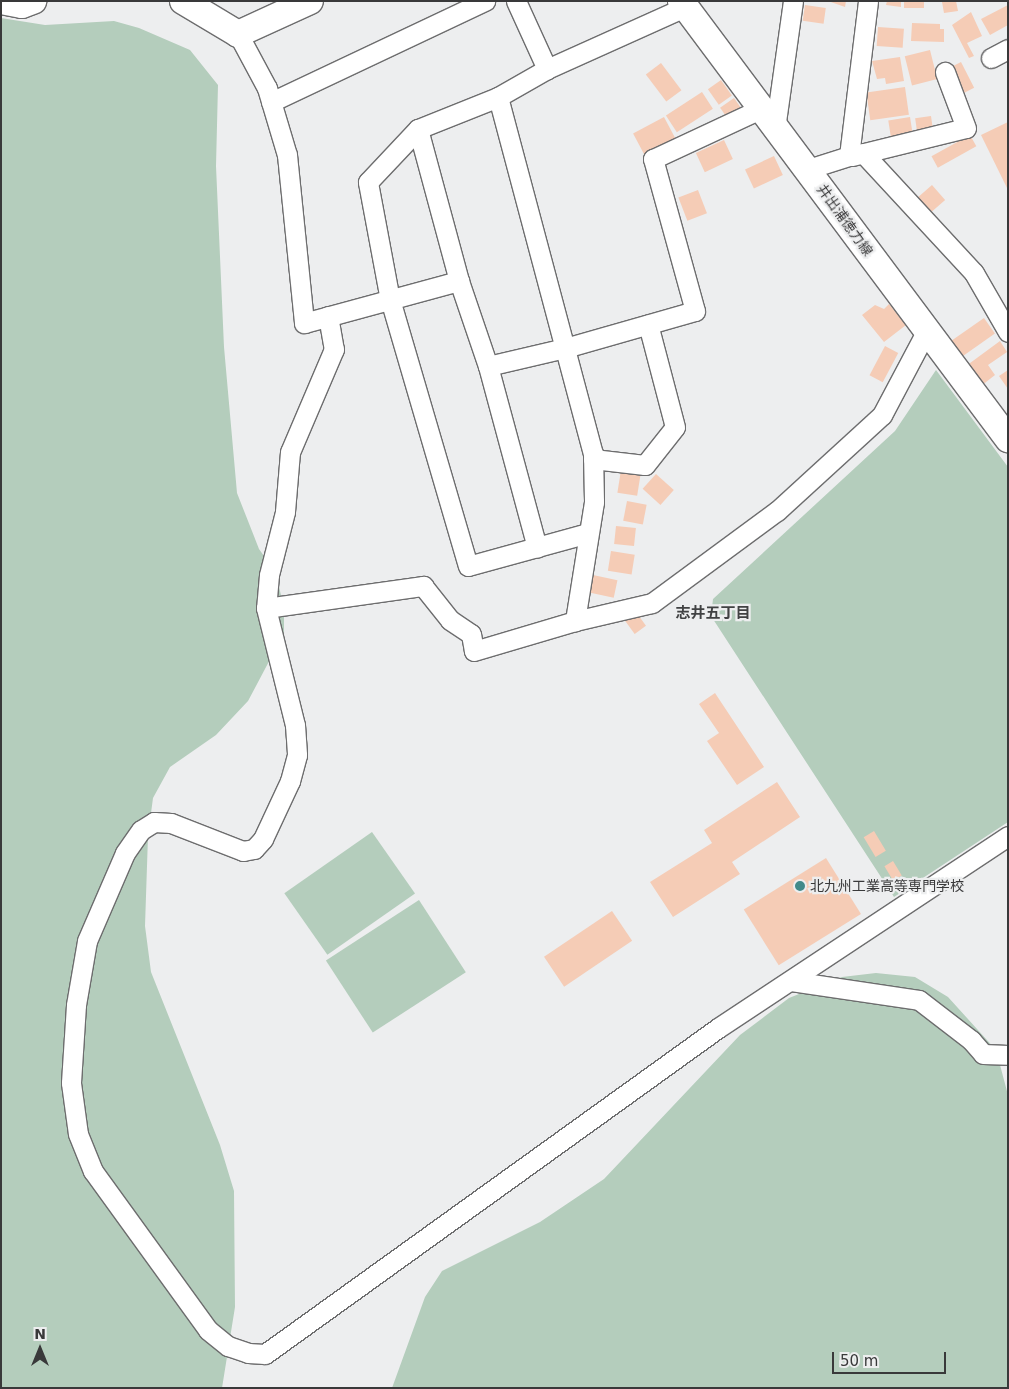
<!DOCTYPE html>
<meta charset="utf-8">
<style>
body{margin:0}
#map{position:relative;width:1009px;height:1389px;overflow:hidden;background:#edeeef;font-family:"DejaVu Sans","Noto Sans JP",sans-serif}
div>[style]{position:absolute}
[style*='--x']{left:calc(var(--x)*1px);top:calc(var(--y)*1px);width:calc(var(--w)*1px);rotate:calc(var(--a)*1deg)}
.green>*{inset:0;background:#b4cdbc;transform-origin:0 0}
.building>*{inset:0;background:#f5ccb6;transform-origin:0 0}
.roads{filter:drop-shadow(1px 0 #6d6d6e) drop-shadow(-1px 0 #6d6d6e) drop-shadow(0 1px #6d6d6e) drop-shadow(0 -1px #6d6d6e)}
.street>*{height:19px;margin:-9.5px;padding:0 9.5px;transform-origin:9.5px;border-radius:9.5px;background:#fff}
.secondary>*{height:26px;margin:-13px;padding:0 13px;transform-origin:13px;border-radius:13px;background:#fff}
.dots>*{width:14px;height:14px;translate:-50% -50%;box-sizing:border-box;border:2px solid #edeeef;border-radius:50%}
span{translate:-50% -50%;white-space:nowrap;text-align:center;line-height:1.15;-webkit-text-stroke:4.5px #edeeef;paint-order:stroke}
.street-label{font-size:14px;color:#39393a}
.poi-label{font-size:14px;color:#39393a}
.left{translate:0 -50%;text-align:left}
.neighbourhood-label{font-size:15px;color:#414243;font-weight:700}
.frame{position:absolute;inset:0;border:2px solid #39393a;pointer-events:none}
.north{position:absolute;left:15px;top:1324px;width:50px;height:50px;-webkit-text-stroke:4px #edeeef;paint-order:stroke;rotate:0deg;font-size:14px;font-weight:700;line-height:20px;text-align:center;color:#39393a}
.north::after{content:'';display:block;margin:auto;width:18px;height:22px;background:#39393a;clip-path:polygon(50% 0,100% 100%,50% 72%,0 100%)}
.scale{position:absolute;left:832px;top:1352px;width:114px;height:22px;box-sizing:border-box;border:2px solid #39393a;border-top:0;padding-left:6px;font-size:15px;line-height:18px;white-space:nowrap;color:#39393a;-webkit-text-stroke:4px #edeeef;paint-order:stroke}
</style>
<div id="map">
<div class="green">
<div style="clip-path:polygon(1px 18px,45px 25px,114px 21px,139px 28px,190px 50px,218px 85px,216px 166px,224px 347px,237px 493px,259px 549px,276px 573px,284px 609px,284px 633px,248px 701px,216px 735px,170px 767px,153px 798px,148px 836px,145px 926px,151px 972px,220px 1145px,234px 1191px,235px 1307px,222px 1388px,1px 1388px)"></div>
<div style="clip-path:polygon(936px 370px,1008px 467px,1008px 822px,894px 897px,711px 616px,713px 599px,895px 431px)"></div>
<div style="left:372px;top:832px;width:75px;height:107px;rotate:55deg"></div>
<div style="left:419px;top:900px;width:86px;height:111px;rotate:57deg"></div>
<div style="clip-path:polygon(876px 973px,915px 977px,948px 997px,996px 1050px,1008px 1095px,1008px 1388px,392px 1388px,425px 1297px,442px 1271px,540px 1222px,604px 1179px,740px 1035px,789px 998px,842px 977px)"></div>
</div>
<div class="building">
<div style="clip-path:polygon(828px 1px,846px 1px,845px 7px)"></div>
<div style="clip-path:polygon(887px 1px,901px 1px,901px 7px,886px 5px)"></div>
<div style="left:904px;top:1px;width:20px;height:7px"></div>
<div style="clip-path:polygon(956px 1px,958px 11px,944px 13px,942px 2px)"></div>
<div style="left:805px;top:5px;width:21px;height:16px;rotate:8deg"></div>
<div style="clip-path:polygon(1008px 5px,1008px 25px,990px 35px,981px 19px)"></div>
<div style="clip-path:polygon(971px 12px,982px 36px,967px 43px,974px 56px,969px 58px,952px 25px)"></div>
<div style="clip-path:polygon(912px 23px,940px 24px,940px 29px,944px 29px,944px 42px,911px 41px)"></div>
<div style="left:878px;top:27px;width:26px;height:19px;rotate:4deg"></div>
<div style="left:930px;top:50px;width:30px;height:26px;rotate:76deg"></div>
<div style="clip-path:polygon(900px 57px,904px 81px,886px 84px,885px 78px,877px 79px,872px 61px)"></div>
<div style="left:961px;top:62px;width:29px;height:11px;rotate:63deg"></div>
<div style="left:661px;top:63px;width:34px;height:19px;rotate:53deg"></div>
<div style="left:721px;top:80px;width:19px;height:16px;rotate:55deg"></div>
<div style="left:905px;top:87px;width:28px;height:39px;rotate:82deg"></div>
<div style="left:702px;top:92px;width:20px;height:43px;rotate:57deg"></div>
<div style="left:734px;top:98px;width:12px;height:17px;rotate:55deg"></div>
<div style="left:931px;top:116px;width:14px;height:16px;rotate:82deg"></div>
<div style="left:664px;top:117px;width:26px;height:35px;rotate:62deg"></div>
<div style="left:910px;top:117px;width:18px;height:22px;rotate:81deg"></div>
<div style="clip-path:polygon(1008px 122px,1008px 190px,981px 135px)"></div>
<div style="left:970px;top:135px;width:13px;height:44px;rotate:61deg"></div>
<div style="left:724px;top:140px;width:21px;height:31px;rotate:65deg"></div>
<div style="left:774px;top:156px;width:21px;height:32px;rotate:65deg"></div>
<div style="left:932px;top:185px;width:20px;height:22px;rotate:49deg"></div>
<div style="left:698px;top:190px;width:25px;height:21px;rotate:69deg"></div>
<div style="clip-path:polygon(889px 304px,906px 325px,884px 342px,862px 315px,875px 305px,884px 309px)"></div>
<div style="left:984px;top:318px;width:19px;height:42px;rotate:55deg"></div>
<div style="clip-path:polygon(1000px 341px,1007px 352px,988px 365px,995px 375px,981px 386px,966px 366px)"></div>
<div style="left:885px;top:346px;width:15px;height:33px;rotate:28deg"></div>
<div style="clip-path:polygon(1008px 370px,1008px 389px,999px 376px)"></div>
<div style="left:621px;top:470px;width:20px;height:23px;rotate:9deg"></div>
<div style="left:656px;top:474px;width:24px;height:20px;rotate:42deg"></div>
<div style="left:627px;top:501px;width:20px;height:20px;rotate:11deg"></div>
<div style="left:616px;top:526px;width:20px;height:18px;rotate:6deg"></div>
<div style="left:611px;top:551px;width:24px;height:20px;rotate:9deg"></div>
<div style="left:593px;top:575px;width:25px;height:18px;rotate:12deg"></div>
<div style="left:636px;top:612px;width:17px;height:14px;rotate:54deg"></div>
<div style="clip-path:polygon(715px 693px,764px 767px,737px 785px,707px 741px,719px 733px,699px 704px)"></div>
<div style="clip-path:polygon(777px 782px,800px 817px,732px 862px,740px 874px,673px 917px,650px 882px,712px 843px,704px 830px)"></div>
<div style="left:874px;top:831px;width:23px;height:12px;rotate:59deg"></div>
<div style="left:826px;top:858px;width:66px;height:97px;rotate:58deg"></div>
<div style="left:893px;top:861px;width:17px;height:10px;rotate:59deg"></div>
<div style="left:612px;top:911px;width:36px;height:82px;rotate:56deg"></div>
</div>
<div class="roads">
<div class="street">
<div style="--x:516;--y:1;--w:75;--a:65.5"></div>
<div style="--x:238;--y:34;--w:61;--a:61.8"></div>
<div style="--x:267;--y:88;--w:70;--a:73.4"></div>
<div style="--x:287;--y:155;--w:169;--a:84.2"></div>
<div style="--x:304;--y:323;--w:161;--a:-15.2"></div>
<div style="--x:991;--y:58;--w:19;--a:-28"></div>
<div style="--x:498;--y:97;--w:368;--a:75.1"></div>
<div style="--x:593;--y:453;--w:49;--a:88.8"></div>
<div style="--x:594;--y:502;--w:121;--a:99.1"></div>
<div style="--x:271;--y:102;--w:237;--a:-25.3"></div>
<div style="--x:418;--y:129;--w:157;--a:74.9"></div>
<div style="--x:459;--y:281;--w:90;--a:71.2"></div>
<div style="--x:488;--y:366;--w:188;--a:74.9"></div>
<div style="--x:775;--y:129;--w:129;--a:-82"></div>
<div style="--x:863;--y:153;--w:163;--a:47.2"></div>
<div style="--x:974;--y:273;--w:68;--a:60"></div>
<div style="--x:852;--y:156;--w:117;--a:-13.8"></div>
<div style="--x:966;--y:128;--w:60;--a:-110.6"></div>
<div style="--x:808;--y:169;--w:43;--a:-17.6"></div>
<div style="--x:849;--y:156;--w:156;--a:-83"></div>
<div style="--x:328;--y:316;--w:34;--a:80"></div>
<div style="--x:334;--y:349;--w:112;--a:113.1"></div>
<div style="--x:290;--y:452;--w:60;--a:94.8"></div>
<div style="--x:285;--y:512;--w:65;--a:104.3"></div>
<div style="--x:269;--y:575;--w:33;--a:95"></div>
<div style="--x:266;--y:608;--w:121;--a:76.1"></div>
<div style="--x:295;--y:725;--w:30;--a:86"></div>
<div style="--x:297;--y:755;--w:27;--a:105"></div>
<div style="--x:290;--y:781;--w:64;--a:115"></div>
<div style="--x:263;--y:839;--w:13;--a:132"></div>
<div style="--x:254;--y:849;--w:11;--a:170"></div>
<div style="--x:243;--y:851;--w:77;--a:-158.7"></div>
<div style="--x:171;--y:823;--w:17;--a:-177"></div>
<div style="--x:154;--y:822;--w:15;--a:148"></div>
<div style="--x:141;--y:830;--w:28;--a:125"></div>
<div style="--x:125;--y:853;--w:96;--a:113.4"></div>
<div style="--x:87;--y:941;--w:65;--a:99.8"></div>
<div style="--x:76;--y:1005;--w:78;--a:93.7"></div>
<div style="--x:71;--y:1083;--w:51;--a:82.2"></div>
<div style="--x:78;--y:1134;--w:40;--a:68"></div>
<div style="--x:93;--y:1171;--w:196;--a:54.1"></div>
<div style="--x:208;--y:1330;--w:26;--a:39"></div>
<div style="--x:228;--y:1346;--w:21;--a:19"></div>
<div style="--x:248;--y:1353;--w:17;--a:3"></div>
<div style="--x:265;--y:1354;--w:558;--a:-35.74"></div>
<div style="--x:718;--y:1028;--w:348;--a:-33.5"></div>
<div style="--x:488;--y:366;--w:79;--a:-13.2"></div>
<div style="--x:565;--y:348;--w:135;--a:-15.9"></div>
<div style="--x:695;--y:311;--w:158;--a:-105.4"></div>
<div style="--x:653;--y:159;--w:118;--a:-25"></div>
<div style="--x:593;--y:459;--w:52;--a:6.6"></div>
<div style="--x:645;--y:465;--w:48;--a:-51.7"></div>
<div style="--x:675;--y:427;--w:106;--a:-104.7"></div>
<div style="--x:588;--y:533;--w:124;--a:164.6"></div>
<div style="--x:468;--y:566;--w:277;--a:-106.3"></div>
<div style="--x:390;--y:300;--w:120;--a:-100.6"></div>
<div style="--x:368;--y:182;--w:73;--a:-46.7"></div>
<div style="--x:418;--y:129;--w:86;--a:-21.8"></div>
<div style="--x:498;--y:97;--w:56;--a:-29.7"></div>
<div style="--x:547;--y:69;--w:151;--a:-24.2"></div>
<div style="--x:266;--y:608;--w:159;--a:-8"></div>
<div style="--x:423;--y:586;--w:43;--a:51.5"></div>
<div style="--x:450;--y:620;--w:25;--a:34"></div>
<div style="--x:471;--y:634;--w:17;--a:80"></div>
<div style="--x:474;--y:651;--w:105;--a:-16.5"></div>
<div style="--x:575;--y:621;--w:79;--a:-13.2"></div>
<div style="--x:652;--y:603;--w:155;--a:-36.4"></div>
<div style="--x:777;--y:511;--w:142;--a:-42.4"></div>
<div style="--x:882;--y:415;--w:94;--a:-62.1"></div>
<div style="--x:791;--y:981;--w:129;--a:8.4"></div>
<div style="--x:919;--y:1000;--w:66;--a:37.6"></div>
<div style="--x:971;--y:1040;--w:18;--a:49"></div>
<div style="--x:983;--y:1054;--w:25;--a:2"></div>
</div>
<div class="secondary">
<div style="--x:1;--y:1;--w:21;--a:11"></div>
<div style="--x:22;--y:5;--w:12;--a:-20"></div>
<div style="--x:183;--y:1;--w:64;--a:31"></div>
<div style="--x:238;--y:34;--w:79;--a:-24.6"></div>
<div style="--x:681;--y:1;--w:547;--a:53.26"></div>
</div>
</div>
<div class="dots">
<div style="left:800px;top:886px;background:#428a8a"></div>
</div>
<div class="street-label">
<span style="left:845px;top:220px;rotate:54deg">井出浦徳力線</span>
</div>
<div class="poi-label">
<span class="left" style="left:810px;top:886px">北九州工業高等専門学校</span>
</div>
<div class="neighbourhood-label">
<span style="left:713px;top:614px">志井五丁目</span>
</div>
<div class="frame"></div>
<div class="north">N</div>
<div class="scale">50 m</div>
</div>
